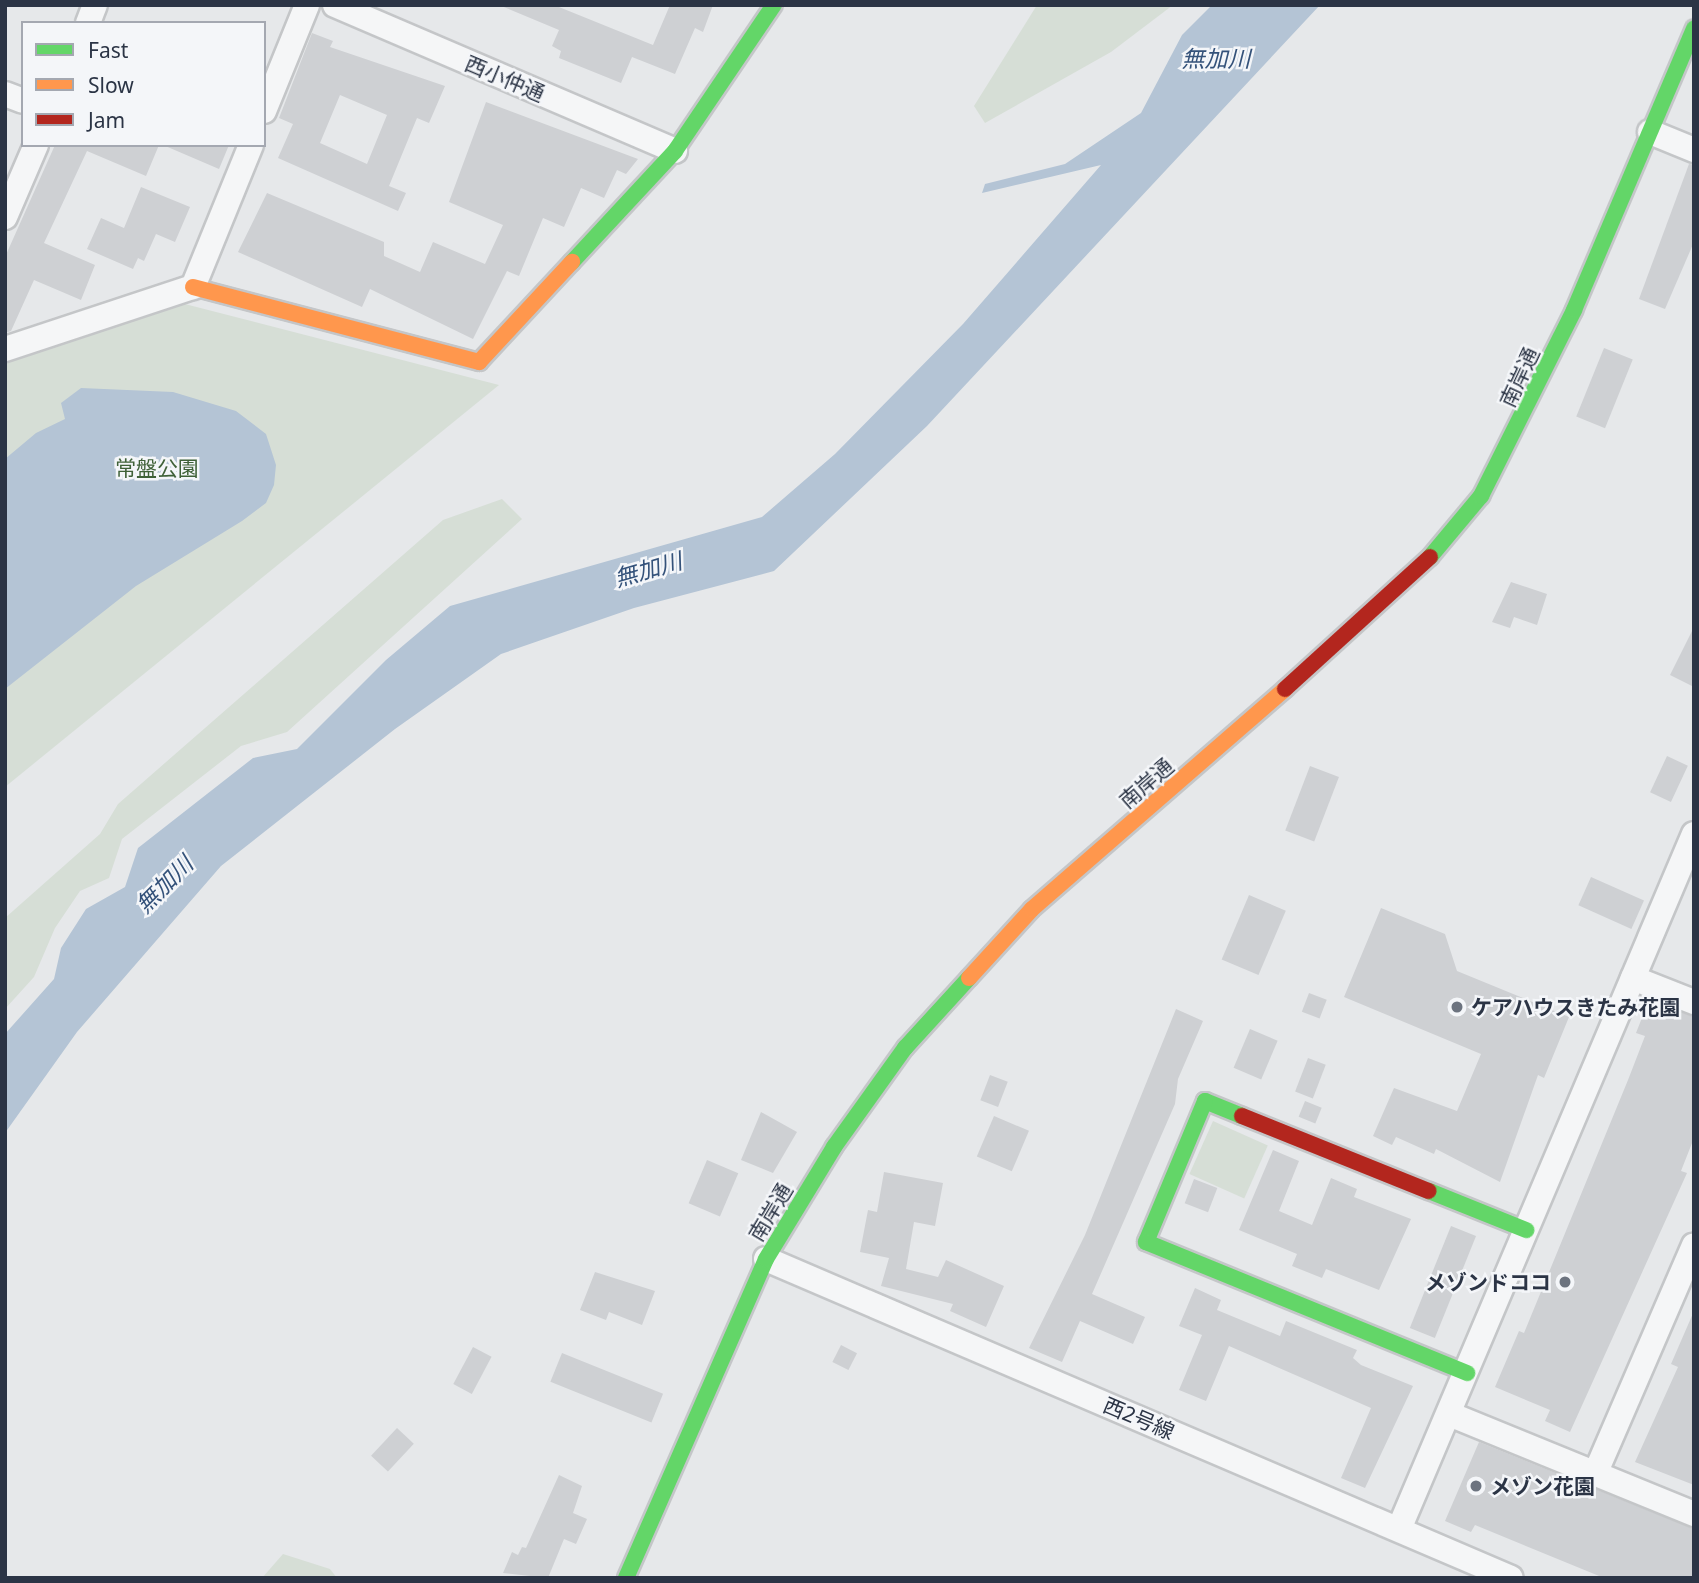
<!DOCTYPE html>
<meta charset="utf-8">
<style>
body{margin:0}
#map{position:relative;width:1699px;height:1583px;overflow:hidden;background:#e6e8ea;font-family:"Noto Sans","Noto Sans JP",sans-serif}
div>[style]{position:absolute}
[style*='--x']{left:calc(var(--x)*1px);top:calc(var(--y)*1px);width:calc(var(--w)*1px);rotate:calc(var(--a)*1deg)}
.green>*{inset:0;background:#d6ded6;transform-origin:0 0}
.water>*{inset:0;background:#b4c4d5}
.building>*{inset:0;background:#ced0d3;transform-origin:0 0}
.roads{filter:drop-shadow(2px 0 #c4c6c8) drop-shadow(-2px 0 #c4c6c8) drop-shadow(0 2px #c4c6c8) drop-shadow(0 -2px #c4c6c8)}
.street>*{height:24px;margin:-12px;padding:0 12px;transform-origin:12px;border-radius:12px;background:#f5f6f7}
.fast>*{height:16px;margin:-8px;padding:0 8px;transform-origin:8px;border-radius:8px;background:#63d668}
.slow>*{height:16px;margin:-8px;padding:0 8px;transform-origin:8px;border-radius:8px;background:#ff974d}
.jam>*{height:16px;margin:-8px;padding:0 8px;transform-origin:8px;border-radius:8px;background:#b3261e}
.dots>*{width:19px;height:19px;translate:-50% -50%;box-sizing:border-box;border:4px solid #f4f6f9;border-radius:50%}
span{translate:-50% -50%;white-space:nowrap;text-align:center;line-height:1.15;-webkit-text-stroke:5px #f4f6f9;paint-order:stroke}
.street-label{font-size:21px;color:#2b3445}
.park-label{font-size:21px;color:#3f6138}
.poi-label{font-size:21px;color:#2b3445;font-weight:700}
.left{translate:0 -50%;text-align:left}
.right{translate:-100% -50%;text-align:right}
.water-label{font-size:23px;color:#34527a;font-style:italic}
.frame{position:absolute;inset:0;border:7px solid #2b3445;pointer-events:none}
.legend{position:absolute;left:21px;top:21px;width:245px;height:126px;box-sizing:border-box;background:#f4f6f9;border:2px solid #a4a8b1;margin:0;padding:9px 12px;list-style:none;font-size:21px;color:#2b3445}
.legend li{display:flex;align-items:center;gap:14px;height:35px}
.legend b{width:35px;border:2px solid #a4a8b1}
</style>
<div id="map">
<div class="green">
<div style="clip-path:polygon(1037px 5px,1173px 5px,1111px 52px,985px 123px,974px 106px)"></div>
<div style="clip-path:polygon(177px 302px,499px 385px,5px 787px,5px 360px)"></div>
<div style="clip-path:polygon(502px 499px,522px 519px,287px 732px,241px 746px,122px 839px,109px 878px,80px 891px,55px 928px,34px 977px,5px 1009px,5px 918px,100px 834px,118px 804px,443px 520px)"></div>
<div style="left:1213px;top:1121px;width:60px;height:58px;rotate:24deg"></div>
<div style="clip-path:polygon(283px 1554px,330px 1569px,337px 1578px,262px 1578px)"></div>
</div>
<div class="water">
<div style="clip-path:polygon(1212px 5px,1320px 5px,927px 426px,774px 571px,634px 608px,501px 654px,395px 729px,221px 866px,77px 1032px,5px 1133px,5px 1034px,54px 979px,61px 948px,86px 909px,125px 887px,138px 848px,253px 758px,297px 749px,386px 660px,450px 606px,762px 517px,835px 454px,963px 324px,1101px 165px,982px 193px,985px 184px,1065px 164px,1141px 113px,1182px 35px)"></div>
<div style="clip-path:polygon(81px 388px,173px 392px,236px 411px,266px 434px,276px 465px,274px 485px,266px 503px,242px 521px,136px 586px,5px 689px,5px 459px,36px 433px,65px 419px,61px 403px)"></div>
</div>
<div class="building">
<div style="clip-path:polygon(499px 5px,554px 5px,653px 45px,670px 5px,713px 5px,703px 32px,695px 28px,675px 74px,632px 57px,621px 83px,559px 58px,561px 51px,552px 46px,559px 30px)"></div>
<div style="clip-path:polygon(evenodd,312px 33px,333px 41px,330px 47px,445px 86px,429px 123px,417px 118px,389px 186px,406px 193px,398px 211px,278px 158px,293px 124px,279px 118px,312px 33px,340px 95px,387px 115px,367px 164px,320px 143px,340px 95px)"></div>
<div style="clip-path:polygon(486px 102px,638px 159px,626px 174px,617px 170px,604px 198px,581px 188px,564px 227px,543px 218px,519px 276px,507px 271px,473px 339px,370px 289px,362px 307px,238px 252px,267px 193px,384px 242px,384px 256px,420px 272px,433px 242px,485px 264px,503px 225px,449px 202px)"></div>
<div style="clip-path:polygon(55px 145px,159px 145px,146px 176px,87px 151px,44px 243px,95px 265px,81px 300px,34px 280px,11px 331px,5px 333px,5px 257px)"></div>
<div style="clip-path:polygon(163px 145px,229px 145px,219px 169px)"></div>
<div style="clip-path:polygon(1689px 164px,1694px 165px,1694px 242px,1665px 309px,1639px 299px)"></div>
<div style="clip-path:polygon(141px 187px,190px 207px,175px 242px,156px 234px,144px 261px,138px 258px,133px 269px,87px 249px,101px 218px,124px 228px)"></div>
<div style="left:1604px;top:348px;width:31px;height:74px;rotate:22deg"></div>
<div style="clip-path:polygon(1511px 582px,1547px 594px,1537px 625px,1514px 617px,1510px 628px,1492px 622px)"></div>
<div style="clip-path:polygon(1694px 627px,1694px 687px,1670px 675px)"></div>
<div style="left:1667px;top:756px;width:23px;height:40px;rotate:25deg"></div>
<div style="left:1310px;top:766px;width:31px;height:69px;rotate:21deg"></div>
<div style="left:1591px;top:877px;width:58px;height:31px;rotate:24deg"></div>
<div style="left:1249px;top:895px;width:40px;height:70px;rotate:23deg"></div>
<div style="clip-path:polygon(1381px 908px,1445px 934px,1457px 971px,1569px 1017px,1544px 1078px,1538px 1075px,1500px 1182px,1436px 1149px,1434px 1154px,1396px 1137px,1392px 1145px,1373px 1136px,1394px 1088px,1457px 1111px,1481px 1054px,1344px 997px)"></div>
<div style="left:1309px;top:993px;width:19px;height:20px;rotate:21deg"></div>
<div style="clip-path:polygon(1649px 1000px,1694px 1017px,1694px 1138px,1681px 1171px,1687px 1173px,1570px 1432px,1545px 1421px,1550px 1410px,1495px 1387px,1519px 1331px,1524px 1333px,1628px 1080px,1645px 1036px,1636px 1033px)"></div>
<div style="clip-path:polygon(1176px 1009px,1203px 1021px,1178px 1079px,1175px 1104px,1092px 1294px,1145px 1317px,1133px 1344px,1080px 1321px,1062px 1362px,1029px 1348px,1085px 1235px)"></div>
<div style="left:1250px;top:1029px;width:30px;height:42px;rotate:23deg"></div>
<div style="left:1308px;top:1058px;width:19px;height:36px;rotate:21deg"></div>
<div style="left:990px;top:1075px;width:19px;height:27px;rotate:21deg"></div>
<div style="left:1305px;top:1101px;width:18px;height:17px;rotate:22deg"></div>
<div style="clip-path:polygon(761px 1112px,797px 1132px,773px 1173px,741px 1160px)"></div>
<div style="left:994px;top:1116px;width:38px;height:44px;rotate:23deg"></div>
<div style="clip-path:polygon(1273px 1150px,1299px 1161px,1279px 1211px,1312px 1225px,1331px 1178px,1357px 1189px,1354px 1197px,1411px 1219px,1379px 1290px,1326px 1269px,1322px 1278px,1292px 1266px,1297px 1254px,1239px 1230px)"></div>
<div style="left:707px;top:1160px;width:34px;height:47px;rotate:23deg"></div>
<div style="clip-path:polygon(884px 1172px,943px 1183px,935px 1226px,914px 1222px,906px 1269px,938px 1277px,946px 1260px,1004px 1286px,986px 1327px,950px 1311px,953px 1304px,881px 1286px,889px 1258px,860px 1252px,868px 1210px,877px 1212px)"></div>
<div style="left:1194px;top:1179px;width:25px;height:26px;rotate:21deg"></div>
<div style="left:1451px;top:1226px;width:27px;height:110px;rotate:22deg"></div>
<div style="clip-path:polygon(595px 1272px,655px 1291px,642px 1325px,609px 1312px,606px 1320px,580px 1310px)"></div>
<div style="clip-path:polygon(1195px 1288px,1221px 1300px,1217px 1310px,1280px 1336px,1286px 1321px,1357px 1350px,1353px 1358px,1361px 1365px,1413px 1386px,1365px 1488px,1341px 1478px,1371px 1408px,1229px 1346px,1206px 1401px,1179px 1390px,1202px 1335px,1179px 1326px)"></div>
<div style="clip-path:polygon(1694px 1311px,1694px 1485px,1635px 1462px,1678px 1367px,1671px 1364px)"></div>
<div style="left:841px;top:1345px;width:18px;height:19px;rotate:27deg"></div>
<div style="left:473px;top:1347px;width:21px;height:42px;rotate:28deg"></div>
<div style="left:562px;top:1353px;width:109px;height:31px;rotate:22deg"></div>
<div style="left:397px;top:1428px;width:23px;height:38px;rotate:43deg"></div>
<div style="clip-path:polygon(1479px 1442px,1694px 1529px,1694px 1578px,1604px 1578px,1475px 1525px,1471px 1532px,1445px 1521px)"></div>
<div style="clip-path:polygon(559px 1475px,582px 1486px,573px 1513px,587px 1519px,576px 1544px,564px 1539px,548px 1578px,503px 1573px,512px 1552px,518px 1555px,522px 1547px,526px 1548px)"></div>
</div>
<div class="roads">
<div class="street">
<div style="--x:335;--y:5;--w:370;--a:23.2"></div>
<div style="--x:88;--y:23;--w:19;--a:-69"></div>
<div style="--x:5;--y:94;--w:19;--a:21"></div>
<div style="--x:264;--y:111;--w:114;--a:-67.9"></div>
<div style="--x:1650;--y:132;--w:48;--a:22.2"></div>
<div style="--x:5;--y:217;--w:78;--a:-66.7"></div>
<div style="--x:5;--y:349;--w:198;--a:-18.3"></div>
<div style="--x:193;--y:287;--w:153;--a:-67.8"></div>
<div style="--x:1633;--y:978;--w:66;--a:21.5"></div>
<div style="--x:766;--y:1259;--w:810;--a:23.18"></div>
<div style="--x:1449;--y:1414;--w:265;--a:22.2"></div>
<div style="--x:1595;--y:1474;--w:249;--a:-66.6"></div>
<div style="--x:1399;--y:1529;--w:755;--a:-67"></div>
</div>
<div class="fast">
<div style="--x:572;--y:262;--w:151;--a:-47.1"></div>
<div style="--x:675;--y:151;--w:176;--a:-55.9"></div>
<div style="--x:1430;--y:557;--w:80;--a:-50.1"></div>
<div style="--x:1481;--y:496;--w:208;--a:-63.4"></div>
<div style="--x:1574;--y:310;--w:306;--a:-66.9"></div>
<div style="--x:1242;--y:1116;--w:40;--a:-158"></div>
<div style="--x:1205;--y:1101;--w:153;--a:112.7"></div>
<div style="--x:1146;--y:1242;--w:347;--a:22.2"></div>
<div style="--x:1429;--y:1191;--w:105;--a:21.9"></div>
<div style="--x:626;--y:1578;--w:348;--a:-66.3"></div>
<div style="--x:766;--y:1259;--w:131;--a:-58.7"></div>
<div style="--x:834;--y:1147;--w:122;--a:-54.4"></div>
<div style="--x:905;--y:1048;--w:95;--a:-47.6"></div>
</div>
<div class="slow">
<div style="--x:193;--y:287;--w:296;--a:14.7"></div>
<div style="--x:479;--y:362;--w:137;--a:-47.1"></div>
<div style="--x:969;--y:978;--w:93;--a:-47.6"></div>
<div style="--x:1032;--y:909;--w:335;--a:-41"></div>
</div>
<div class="jam">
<div style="--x:1285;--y:689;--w:196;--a:-42.3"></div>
<div style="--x:1242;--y:1116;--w:201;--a:21.9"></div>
</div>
</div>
<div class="dots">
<div style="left:1457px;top:1007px;background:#6c737f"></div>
<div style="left:1565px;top:1282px;background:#6c737f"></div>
<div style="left:1476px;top:1486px;background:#6c737f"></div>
</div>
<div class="street-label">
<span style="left:505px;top:78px;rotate:23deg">西小仲通</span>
<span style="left:1519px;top:377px;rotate:-65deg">南岸通</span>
<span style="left:1146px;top:783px;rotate:-41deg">南岸通</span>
<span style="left:770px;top:1212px;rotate:-59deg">南岸通</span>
<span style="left:1139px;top:1418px;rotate:23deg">西2号線</span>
</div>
<div class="park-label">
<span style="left:157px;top:468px">常盤公園</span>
</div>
<div class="poi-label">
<span class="left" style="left:1471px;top:1007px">ケアハウスきたみ花園</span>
<span class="right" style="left:1551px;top:1282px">メゾンドココ</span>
<span class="left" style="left:1490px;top:1486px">メゾン花園</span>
</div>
<div class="water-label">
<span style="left:1216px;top:58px">無加川</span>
<span style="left:648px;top:569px;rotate:-16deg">無加川</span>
<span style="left:164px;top:884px;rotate:-45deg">無加川</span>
</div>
<div class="frame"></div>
<ul class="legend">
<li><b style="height:9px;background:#63d668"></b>Fast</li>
<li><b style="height:9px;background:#ff974d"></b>Slow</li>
<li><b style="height:9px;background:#b3261e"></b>Jam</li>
</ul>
</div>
